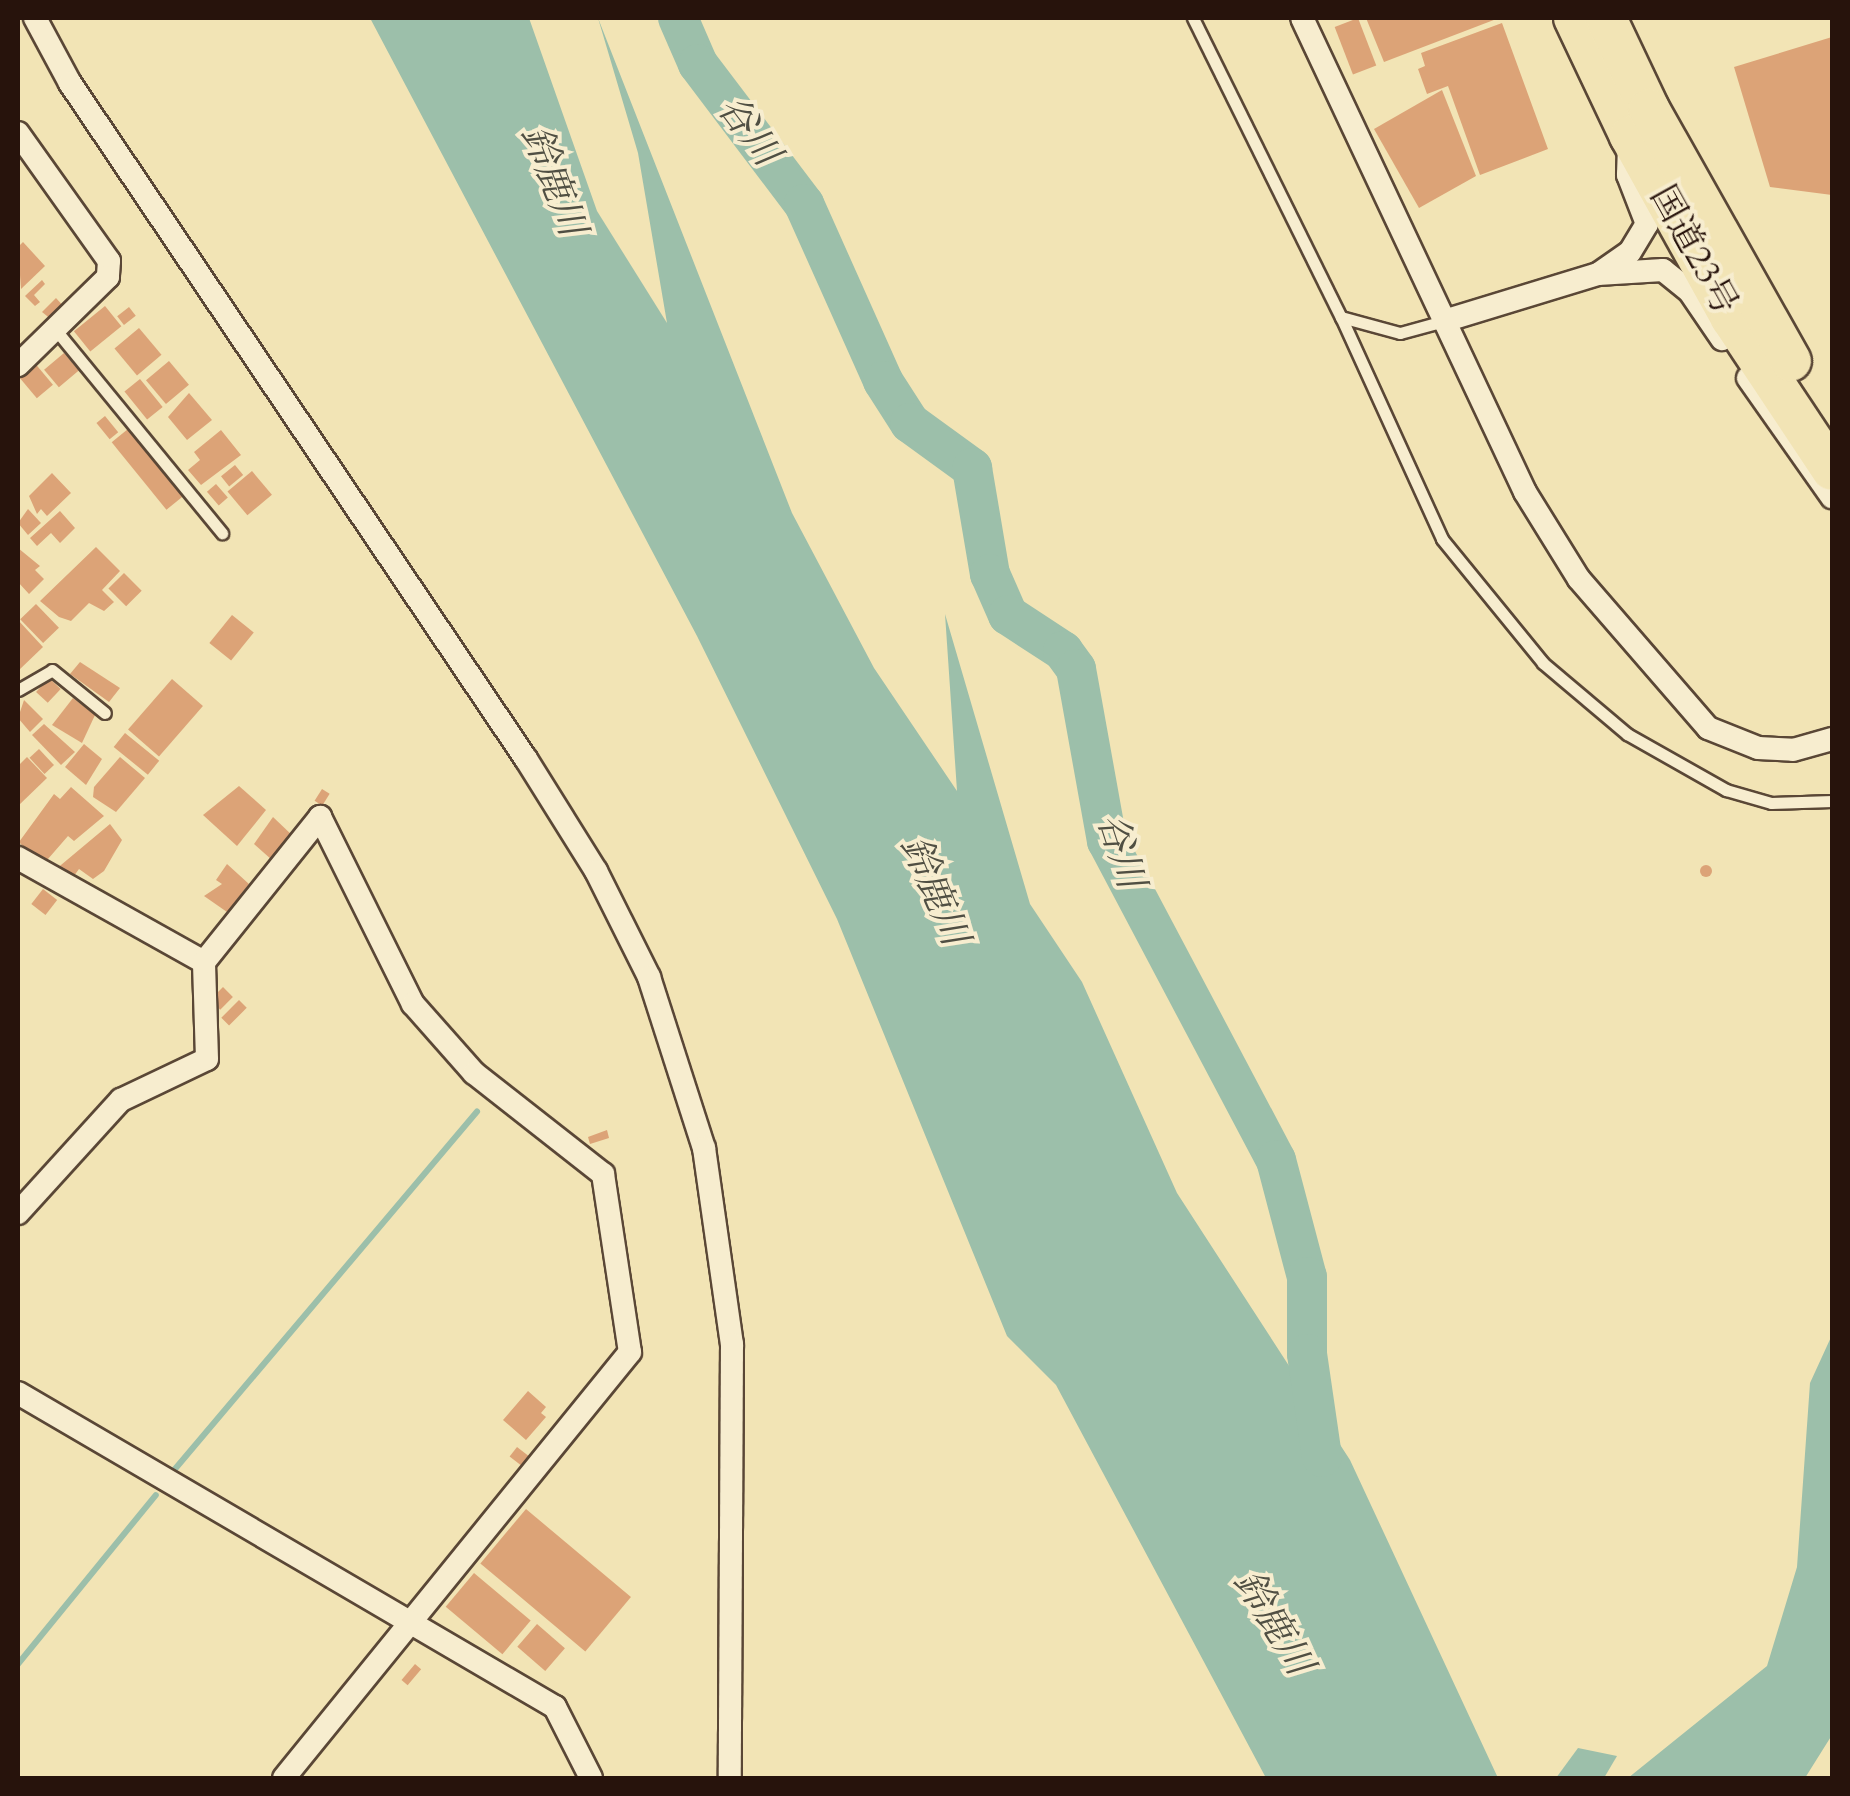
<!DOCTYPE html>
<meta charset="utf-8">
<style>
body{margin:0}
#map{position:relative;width:1850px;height:1796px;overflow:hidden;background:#f2e4b5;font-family:Cardo,"Noto Serif JP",serif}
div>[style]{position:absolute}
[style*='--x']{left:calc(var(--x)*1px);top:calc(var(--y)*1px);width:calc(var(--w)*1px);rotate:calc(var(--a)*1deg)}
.water>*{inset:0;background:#9cbfaa}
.stream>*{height:6px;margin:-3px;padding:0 3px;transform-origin:3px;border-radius:3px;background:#9cbfaa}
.river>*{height:40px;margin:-20px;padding:0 20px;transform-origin:20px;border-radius:20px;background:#9cbfaa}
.building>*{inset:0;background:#dca377;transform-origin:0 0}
.round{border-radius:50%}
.roads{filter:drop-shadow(2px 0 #5a4736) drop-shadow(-2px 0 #5a4736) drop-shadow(0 2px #5a4736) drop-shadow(0 -2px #5a4736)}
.lane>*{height:11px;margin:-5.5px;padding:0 5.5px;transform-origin:5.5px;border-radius:5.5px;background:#f7edcf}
.street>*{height:22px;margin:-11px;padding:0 11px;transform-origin:11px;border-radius:11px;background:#f7edcf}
.highway>*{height:40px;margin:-20px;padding:0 20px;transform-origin:20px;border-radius:20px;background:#f2e4b5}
span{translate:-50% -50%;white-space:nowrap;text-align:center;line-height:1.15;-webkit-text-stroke:8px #f7edcf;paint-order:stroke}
.street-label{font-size:35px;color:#27130c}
.water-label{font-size:38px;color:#504f43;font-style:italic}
.frame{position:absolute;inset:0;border:20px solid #27130c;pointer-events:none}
</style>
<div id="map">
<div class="water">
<div style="clip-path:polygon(370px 18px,529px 18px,597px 211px,667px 323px,638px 153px,598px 18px,792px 513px,874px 668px,957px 791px,945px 614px,1030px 904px,1082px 982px,1177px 1193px,1350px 1460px,1498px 1778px,1266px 1778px,1056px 1385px,1007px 1336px,837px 919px,697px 636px)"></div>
<div style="clip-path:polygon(1832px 1335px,1832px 1735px,1805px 1778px,1628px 1778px,1767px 1666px,1797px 1567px,1810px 1383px)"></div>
<div style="clip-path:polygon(1578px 1748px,1617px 1756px,1604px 1778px,1556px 1778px)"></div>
</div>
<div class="stream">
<div style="--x:175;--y:1469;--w:468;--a:-49.8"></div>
<div style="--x:18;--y:1664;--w:218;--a:-50.8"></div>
</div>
<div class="river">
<div style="--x:678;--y:18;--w:50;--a:66.5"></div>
<div style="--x:698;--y:64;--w:176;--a:52.9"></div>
<div style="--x:804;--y:204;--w:194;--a:65.9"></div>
<div style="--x:883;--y:381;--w:50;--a:57.3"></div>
<div style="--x:910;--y:423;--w:77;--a:36"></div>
<div style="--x:972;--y:468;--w:108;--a:80.4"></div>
<div style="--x:990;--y:574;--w:45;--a:66.3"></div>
<div style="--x:1008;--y:615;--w:66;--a:33.2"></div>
<div style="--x:1063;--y:651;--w:22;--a:54"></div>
<div style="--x:1076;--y:669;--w:175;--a:79.8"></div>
<div style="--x:1107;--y:841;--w:361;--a:62.1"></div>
<div style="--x:1276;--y:1160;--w:121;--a:75.2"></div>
<div style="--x:1307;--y:1277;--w:77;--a:90"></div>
<div style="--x:1307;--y:1354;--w:104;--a:81.7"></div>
</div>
<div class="building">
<div style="left:1358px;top:18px;width:51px;height:25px;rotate:69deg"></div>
<div style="clip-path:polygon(1366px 18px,1499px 18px,1384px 62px)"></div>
<div style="clip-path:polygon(1502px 23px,1548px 149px,1480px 175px,1448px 86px,1427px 94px,1418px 69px,1425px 66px,1421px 53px)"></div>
<div style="clip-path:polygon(1832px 37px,1832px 195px,1770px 187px,1734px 67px)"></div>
<div style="clip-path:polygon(1442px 90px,1476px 176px,1419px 208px,1374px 129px)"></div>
<div style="clip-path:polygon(23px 242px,45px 266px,21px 289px,18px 247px)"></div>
<div style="clip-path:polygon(42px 280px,45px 284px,34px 295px,40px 302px,35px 306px,25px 296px)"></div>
<div style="clip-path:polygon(56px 298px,65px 308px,52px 320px,42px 312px)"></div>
<div style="left:105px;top:306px;width:26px;height:40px;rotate:51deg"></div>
<div style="left:129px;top:307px;width:11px;height:15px;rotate:52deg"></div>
<div style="left:139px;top:328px;width:35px;height:32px;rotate:50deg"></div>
<div style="left:64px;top:353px;width:23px;height:26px;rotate:50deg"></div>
<div style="left:33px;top:361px;width:31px;height:21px;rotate:50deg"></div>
<div style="left:169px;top:361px;width:31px;height:30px;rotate:50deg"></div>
<div style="left:140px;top:379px;width:36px;height:20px;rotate:51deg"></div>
<div style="clip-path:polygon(189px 393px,212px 420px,187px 440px,168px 417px)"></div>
<div style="left:105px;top:416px;width:21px;height:11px;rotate:51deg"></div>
<div style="left:128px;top:429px;width:87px;height:21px;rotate:51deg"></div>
<div style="clip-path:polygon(221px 430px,241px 455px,201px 485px,188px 470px,200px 460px,194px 452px)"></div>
<div style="left:235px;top:465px;width:13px;height:18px;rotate:51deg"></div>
<div style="left:252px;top:471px;width:31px;height:32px;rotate:50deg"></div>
<div style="clip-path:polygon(52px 473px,71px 493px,47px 516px,41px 509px,37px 514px,29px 496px)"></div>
<div style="left:216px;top:484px;width:18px;height:12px;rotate:49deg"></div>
<div style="clip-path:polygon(28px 509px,41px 523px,28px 535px,18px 523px)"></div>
<div style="clip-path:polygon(60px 511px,75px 528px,60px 543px,51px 533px,37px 546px,30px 538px)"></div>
<div style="clip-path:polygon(96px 547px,120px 571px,102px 590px,114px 602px,104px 611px,89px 603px,71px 621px,59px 617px,40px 601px)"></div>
<div style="clip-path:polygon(18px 548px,40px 566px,35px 570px,44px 579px,29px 594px,18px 582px)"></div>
<div style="left:124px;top:573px;width:25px;height:22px;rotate:45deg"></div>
<div style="left:36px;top:604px;width:33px;height:22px;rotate:46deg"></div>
<div style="left:232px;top:615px;width:28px;height:36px;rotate:39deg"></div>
<div style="clip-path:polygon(18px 620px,43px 647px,18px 671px)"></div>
<div style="clip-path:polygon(80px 662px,120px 688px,109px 702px,70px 674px)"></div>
<div style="left:49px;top:678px;width:16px;height:19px;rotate:43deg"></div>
<div style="left:172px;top:679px;width:41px;height:67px;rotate:41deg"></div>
<div style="clip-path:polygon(73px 698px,95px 715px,82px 743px,52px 725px)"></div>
<div style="clip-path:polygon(24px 700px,43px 719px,30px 732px,18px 718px)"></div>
<div style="clip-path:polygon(44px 724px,75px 752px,61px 765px,32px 735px)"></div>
<div style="left:125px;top:733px;width:44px;height:18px;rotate:39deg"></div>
<div style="clip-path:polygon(84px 744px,102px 759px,86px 785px,65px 767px)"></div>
<div style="left:39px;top:749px;width:22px;height:13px;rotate:47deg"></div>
<div style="clip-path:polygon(27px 757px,47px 778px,18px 806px,18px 766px)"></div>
<div style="clip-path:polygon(120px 757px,145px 778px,116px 812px,93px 797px,94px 787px)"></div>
<div style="clip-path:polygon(239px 786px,266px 810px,237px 846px,203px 815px)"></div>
<div style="clip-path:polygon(71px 787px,104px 816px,74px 841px,68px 836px,41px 867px,19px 842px,54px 794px,60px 799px)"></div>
<div style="left:322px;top:789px;width:9px;height:14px;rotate:32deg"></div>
<div style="clip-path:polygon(273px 817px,294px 837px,272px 860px,254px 844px)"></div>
<div style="clip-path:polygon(110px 824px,122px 840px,104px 871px,93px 879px,79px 869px,71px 880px,55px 870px)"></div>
<div style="clip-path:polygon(227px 864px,249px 884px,227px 912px,204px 896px,222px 884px,216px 880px)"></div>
<div class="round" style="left:1700px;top:865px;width:12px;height:12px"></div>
<div style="left:43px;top:889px;width:18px;height:19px;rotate:38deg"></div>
<div style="left:223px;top:987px;width:14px;height:18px;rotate:45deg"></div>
<div style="left:239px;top:1000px;width:11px;height:25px;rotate:45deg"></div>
<div style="clip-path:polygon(607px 1130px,609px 1138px,590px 1144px,588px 1137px)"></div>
<div style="clip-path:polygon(528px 1391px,546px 1407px,541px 1413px,546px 1417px,526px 1440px,503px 1420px)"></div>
<div style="left:517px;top:1447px;width:16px;height:12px;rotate:38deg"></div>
<div style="left:526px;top:1509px;width:137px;height:71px;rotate:40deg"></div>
<div style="left:474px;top:1573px;width:74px;height:44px;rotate:40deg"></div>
<div style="left:537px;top:1624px;width:37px;height:30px;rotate:41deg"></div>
<div style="left:415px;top:1664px;width:8px;height:21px;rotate:40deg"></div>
</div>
<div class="roads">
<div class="lane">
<div style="--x:1193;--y:18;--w:334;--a:63.7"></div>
<div style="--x:1341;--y:317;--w:61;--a:15.2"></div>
<div style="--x:1400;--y:333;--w:46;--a:-15.3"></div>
<div style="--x:1341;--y:317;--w:244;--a:65.5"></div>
<div style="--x:1442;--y:539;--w:160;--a:50.8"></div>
<div style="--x:1543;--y:663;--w:110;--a:40.2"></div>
<div style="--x:1627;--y:734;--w:114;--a:29.5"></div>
<div style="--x:1726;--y:790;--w:47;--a:16.1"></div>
<div style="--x:1771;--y:803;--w:61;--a:-1.9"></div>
<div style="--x:55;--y:329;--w:264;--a:50.7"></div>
<div style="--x:18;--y:690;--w:39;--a:-30"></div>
<div style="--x:52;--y:670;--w:68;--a:39.1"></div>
</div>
<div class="street">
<div style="--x:35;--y:18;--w:74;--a:61.7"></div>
<div style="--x:70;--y:83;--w:815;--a:56"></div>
<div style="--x:526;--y:759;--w:132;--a:58"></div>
<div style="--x:596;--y:871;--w:119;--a:63.4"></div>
<div style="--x:649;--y:977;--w:180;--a:72.2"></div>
<div style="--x:704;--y:1148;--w:198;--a:81.9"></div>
<div style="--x:732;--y:1344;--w:434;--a:90.3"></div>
<div style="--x:1302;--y:18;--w:524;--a:64.8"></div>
<div style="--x:1525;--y:492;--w:102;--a:58.2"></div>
<div style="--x:1579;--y:579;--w:197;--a:49.1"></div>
<div style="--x:1708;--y:728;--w:54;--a:21.8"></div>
<div style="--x:1758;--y:748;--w:35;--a:3"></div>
<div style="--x:1793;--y:750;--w:41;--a:-15.8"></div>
<div style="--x:18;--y:133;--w:157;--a:54.6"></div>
<div style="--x:109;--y:261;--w:16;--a:94"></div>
<div style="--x:108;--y:277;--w:126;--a:135.6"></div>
<div style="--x:1601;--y:272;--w:35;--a:-35"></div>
<div style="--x:1630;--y:252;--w:33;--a:-59"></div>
<div style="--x:1647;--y:224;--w:53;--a:-111.2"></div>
<div style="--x:1628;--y:175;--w:31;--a:-88"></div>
<div style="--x:1444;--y:321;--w:161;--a:-17"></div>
<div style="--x:1598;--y:274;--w:65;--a:-3.5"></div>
<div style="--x:1663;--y:270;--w:35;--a:39"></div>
<div style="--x:1690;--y:292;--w:57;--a:55.8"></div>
<div style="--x:1748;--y:378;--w:146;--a:54.8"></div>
<div style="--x:18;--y:858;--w:213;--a:29.2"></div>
<div style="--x:18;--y:1213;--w:153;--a:-47.7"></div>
<div style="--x:121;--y:1100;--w:95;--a:-25.5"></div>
<div style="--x:207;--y:1059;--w:97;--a:-91.8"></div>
<div style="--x:204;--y:962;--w:186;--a:-51.3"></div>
<div style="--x:320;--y:817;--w:209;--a:63.6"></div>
<div style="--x:413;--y:1004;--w:92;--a:48.5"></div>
<div style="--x:474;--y:1073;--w:164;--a:38.1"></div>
<div style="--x:603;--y:1174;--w:180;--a:81.4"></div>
<div style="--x:630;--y:1352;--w:549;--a:129.08"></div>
<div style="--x:18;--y:1393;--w:622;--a:30.32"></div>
<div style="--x:555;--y:1707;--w:80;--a:63.1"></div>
</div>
<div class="highway">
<div style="--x:1574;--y:18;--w:131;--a:64.6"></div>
<div style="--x:1630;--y:136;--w:208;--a:61"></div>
<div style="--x:1731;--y:318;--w:182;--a:56.4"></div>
<div style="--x:1606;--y:18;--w:101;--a:64.7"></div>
<div style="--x:1649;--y:109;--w:289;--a:60.6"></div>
</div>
</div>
<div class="street-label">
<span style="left:1694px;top:250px;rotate:61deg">国道23号</span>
</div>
<div class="water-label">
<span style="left:748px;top:131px;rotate:53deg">谷川</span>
<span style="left:553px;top:181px;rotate:69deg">鈴鹿川</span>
<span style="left:1120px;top:851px;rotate:72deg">谷川</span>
<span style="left:934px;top:891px;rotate:67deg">鈴鹿川</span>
<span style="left:1273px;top:1623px;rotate:59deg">鈴鹿川</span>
</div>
<div class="frame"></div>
</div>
